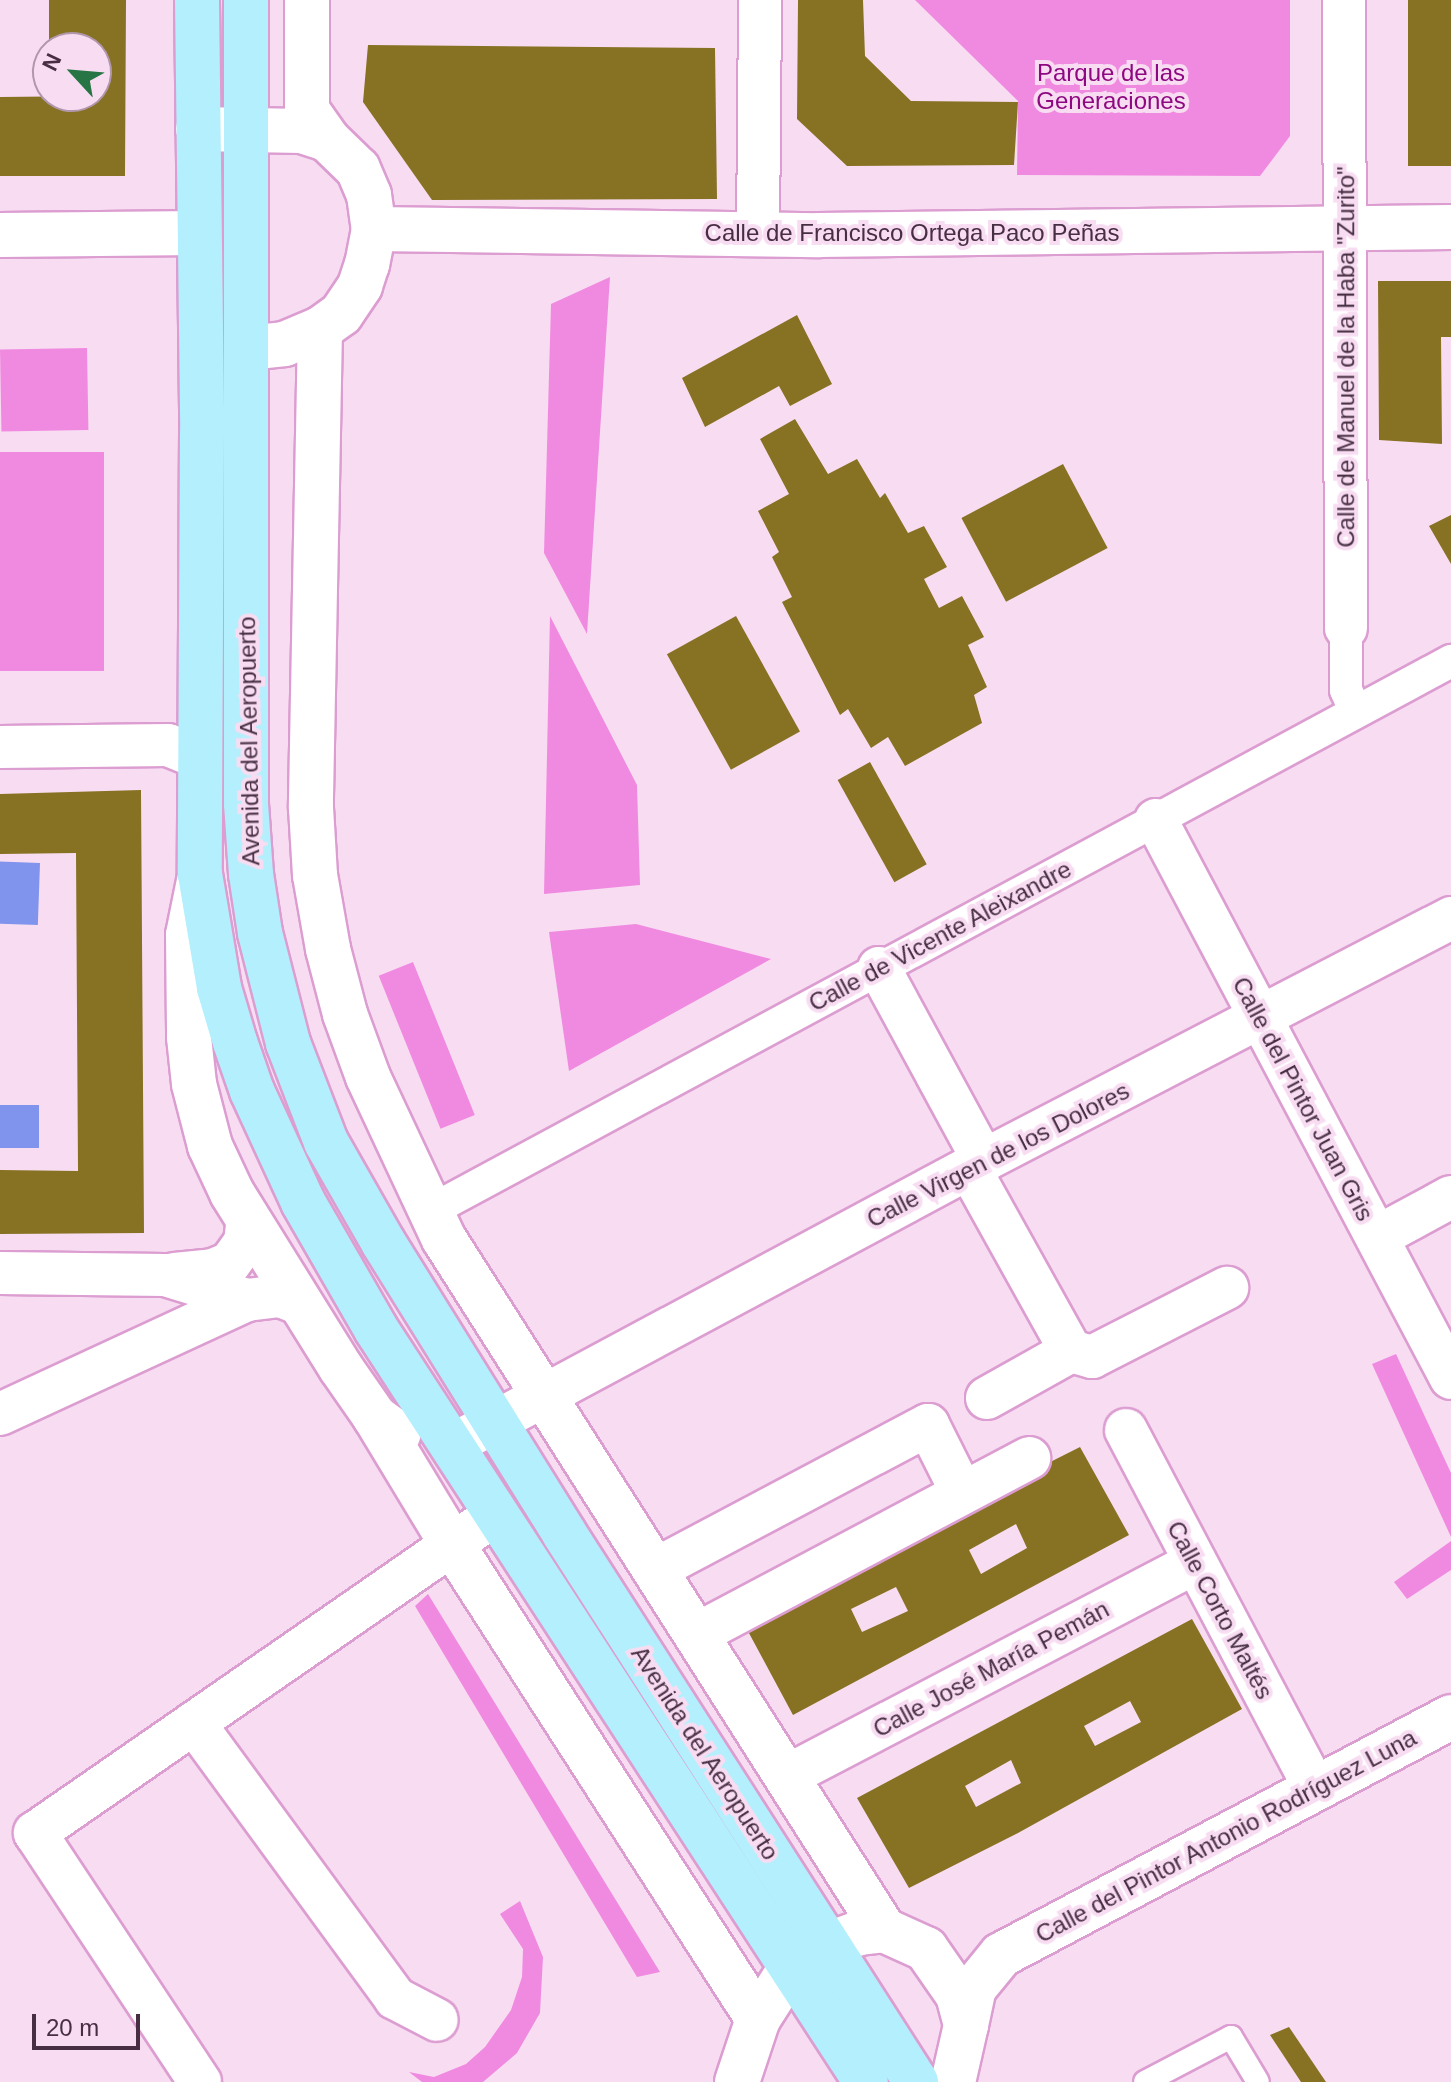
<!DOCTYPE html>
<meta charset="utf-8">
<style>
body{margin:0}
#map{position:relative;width:1451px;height:2082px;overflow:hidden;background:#f8ddf2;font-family:Arial,sans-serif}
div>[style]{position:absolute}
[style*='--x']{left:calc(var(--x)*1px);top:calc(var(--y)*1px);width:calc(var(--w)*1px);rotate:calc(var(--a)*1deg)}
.green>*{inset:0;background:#f08ae0;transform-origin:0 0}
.water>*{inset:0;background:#8094ed;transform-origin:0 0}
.building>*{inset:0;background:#877122;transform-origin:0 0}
.roads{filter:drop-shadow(2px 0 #dc9dd1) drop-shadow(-2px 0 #dc9dd1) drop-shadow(0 2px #dc9dd1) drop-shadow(0 -2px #dc9dd1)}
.service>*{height:22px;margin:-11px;padding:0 11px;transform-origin:11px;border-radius:11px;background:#fff}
.pedestrian>*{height:32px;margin:-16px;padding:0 16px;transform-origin:16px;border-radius:16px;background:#fff}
.minor>*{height:42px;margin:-21px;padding:0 21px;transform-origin:21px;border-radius:21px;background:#fff}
.tertiary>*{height:44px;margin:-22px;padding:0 22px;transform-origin:22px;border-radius:22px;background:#fff}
.primary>*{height:44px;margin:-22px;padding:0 22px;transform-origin:22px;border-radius:22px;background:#b3effc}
span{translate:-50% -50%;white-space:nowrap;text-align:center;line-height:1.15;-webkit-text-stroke:8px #f8ddf2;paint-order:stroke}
.park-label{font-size:24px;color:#8d0881}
.street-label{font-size:24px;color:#472e43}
.north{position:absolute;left:32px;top:32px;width:80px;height:80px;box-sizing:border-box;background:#f8ddf2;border:2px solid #b197ac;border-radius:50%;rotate:296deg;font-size:22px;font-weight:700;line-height:32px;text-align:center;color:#472e43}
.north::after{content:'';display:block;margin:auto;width:28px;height:36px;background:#277544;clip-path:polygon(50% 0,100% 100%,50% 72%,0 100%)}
.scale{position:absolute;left:32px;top:2014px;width:108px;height:36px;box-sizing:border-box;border:4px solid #472e43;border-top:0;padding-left:10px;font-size:24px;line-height:28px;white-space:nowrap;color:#472e43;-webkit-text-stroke:6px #f8ddf2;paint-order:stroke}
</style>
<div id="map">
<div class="green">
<div style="clip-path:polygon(915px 0,1290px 0,1290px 136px,1260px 176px,1017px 175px,1018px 101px)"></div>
<div style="clip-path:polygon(610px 277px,587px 634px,544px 553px,551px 304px)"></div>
<div style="left:87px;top:348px;width:82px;height:87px;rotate:89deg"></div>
<div style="left:0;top:452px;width:104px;height:219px"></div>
<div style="clip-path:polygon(550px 616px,637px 785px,640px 885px,544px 894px)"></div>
<div style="clip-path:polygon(636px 924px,771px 959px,569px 1071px,549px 932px)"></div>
<div style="left:413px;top:962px;width:165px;height:37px;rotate:68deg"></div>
<div style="clip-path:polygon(1396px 1354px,1451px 1473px,1451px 1537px,1372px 1364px)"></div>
<div style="clip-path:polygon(1451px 1541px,1451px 1570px,1407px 1599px,1394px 1582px)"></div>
<div style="clip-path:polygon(428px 1594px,660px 1972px,637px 1977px,415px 1606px)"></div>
<div style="clip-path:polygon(520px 1901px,543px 1957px,540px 2013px,517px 2053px,483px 2082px,422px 2082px,409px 2072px,434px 2077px,466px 2064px,485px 2047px,511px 2010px,522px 1977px,523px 1949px,500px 1914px)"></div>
</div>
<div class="water">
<div style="left:40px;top:863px;width:62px;height:40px;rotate:92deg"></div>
<div style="left:0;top:1105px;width:39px;height:43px"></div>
</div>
<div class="building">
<div style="clip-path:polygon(49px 0,126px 0,125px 176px,0 176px,0 97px,96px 96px,96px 48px,49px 48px)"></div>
<div style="clip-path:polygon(798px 0,863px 0,865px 56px,911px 101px,1018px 102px,1014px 165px,847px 166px,797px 119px)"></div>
<div style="left:1408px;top:0;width:43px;height:166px"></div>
<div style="clip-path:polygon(368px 45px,715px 48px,717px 199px,432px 200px,363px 102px)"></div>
<div style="clip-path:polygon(1378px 281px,1451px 281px,1451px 337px,1441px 337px,1442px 444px,1379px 440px)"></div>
<div style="clip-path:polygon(797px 315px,832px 384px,790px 406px,779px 386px,705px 427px,682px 378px)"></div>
<div style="clip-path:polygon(795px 419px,828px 474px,857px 459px,880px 498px,885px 493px,908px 533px,924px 526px,947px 567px,924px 579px,939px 608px,962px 596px,984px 637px,968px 645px,987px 687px,974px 695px,982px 723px,905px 766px,888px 737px,871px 748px,848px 709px,840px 715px,782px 602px,792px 597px,772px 557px,779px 552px,758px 511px,789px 494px,760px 439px)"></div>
<div style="left:1063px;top:464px;width:95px;height:115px;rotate:62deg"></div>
<div style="clip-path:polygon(1451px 515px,1451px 564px,1429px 526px)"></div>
<div style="left:736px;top:616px;width:132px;height:79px;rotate:61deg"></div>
<div style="left:870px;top:762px;width:117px;height:37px;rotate:61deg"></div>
<div style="clip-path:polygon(141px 790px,144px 1233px,0 1234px,0 1170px,78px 1171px,76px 853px,0 854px,0 794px)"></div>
<div style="clip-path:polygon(evenodd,1080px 1447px,1129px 1535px,793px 1715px,743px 1622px,855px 1560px,1080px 1447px,1016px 1524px,1027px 1548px,981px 1574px,969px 1550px,1016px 1524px,1080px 1447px,896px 1587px,908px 1611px,862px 1632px,851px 1609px,896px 1587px)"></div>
<div style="clip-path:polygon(evenodd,1192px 1619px,1242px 1709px,1018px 1833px,909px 1888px,857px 1798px,1192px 1619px,1130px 1701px,1141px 1722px,1095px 1746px,1084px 1726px,1130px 1701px,1192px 1619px,1011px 1760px,1021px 1783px,976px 1807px,965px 1786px,1011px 1760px)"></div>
<div style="clip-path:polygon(1289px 2027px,1326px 2082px,1301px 2082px,1270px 2035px)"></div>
</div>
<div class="roads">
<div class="service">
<div style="--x:1145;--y:2082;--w:97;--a:-27.6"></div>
<div style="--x:1231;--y:2037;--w:52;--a:59"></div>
</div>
<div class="pedestrian">
<div style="--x:1346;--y:628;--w:62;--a:90"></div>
<div style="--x:1346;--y:690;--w:24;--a:66"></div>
<div style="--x:430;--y:1211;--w:1160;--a:-28.31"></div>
</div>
<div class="minor">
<div style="--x:1344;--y:0;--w:628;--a:89.82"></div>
<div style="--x:758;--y:234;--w:234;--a:-89.5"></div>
<div style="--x:0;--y:747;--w:168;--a:-0.7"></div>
<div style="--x:168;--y:745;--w:32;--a:22"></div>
<div style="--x:1156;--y:820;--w:631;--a:62.14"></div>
<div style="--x:879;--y:968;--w:220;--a:61.5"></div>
<div style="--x:969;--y:1168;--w:210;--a:60.9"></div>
<div style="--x:1071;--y:1351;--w:22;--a:16"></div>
<div style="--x:1092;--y:1357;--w:152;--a:-27.1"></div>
<div style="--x:1377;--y:1237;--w:84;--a:-28.4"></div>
<div style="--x:0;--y:1273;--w:165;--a:0.7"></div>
<div style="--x:165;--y:1275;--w:86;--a:17"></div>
<div style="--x:175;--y:1274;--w:38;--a:-6"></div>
<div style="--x:213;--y:1270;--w:18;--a:-22"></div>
<div style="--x:230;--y:1263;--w:26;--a:-54"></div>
<div style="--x:245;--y:1242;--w:23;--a:-83"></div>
<div style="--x:987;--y:1398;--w:96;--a:-29.2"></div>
<div style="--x:0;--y:1414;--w:272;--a:-24.8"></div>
<div style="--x:247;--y:1300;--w:33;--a:-7"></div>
<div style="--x:280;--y:1296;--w:22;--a:21"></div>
<div style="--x:1126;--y:1430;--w:406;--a:62.2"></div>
<div style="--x:452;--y:1445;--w:587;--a:-28.18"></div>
<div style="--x:969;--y:1168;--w:543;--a:-27.41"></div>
<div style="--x:656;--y:1569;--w:308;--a:-27.9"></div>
<div style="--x:928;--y:1425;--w:76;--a:63.4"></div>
<div style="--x:697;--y:1634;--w:376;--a:-27.9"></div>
<div style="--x:194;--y:1723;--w:341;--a:53.8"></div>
<div style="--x:395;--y:1998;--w:47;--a:27.6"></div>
<div style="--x:787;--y:1776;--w:460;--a:-27.6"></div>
<div style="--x:200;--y:2082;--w:299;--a:-123.5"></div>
<div style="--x:35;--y:1833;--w:561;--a:-34.68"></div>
</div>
<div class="tertiary">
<div style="--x:307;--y:0;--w:110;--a:90"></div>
<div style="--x:307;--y:110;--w:35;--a:55"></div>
<div style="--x:198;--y:129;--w:104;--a:1.1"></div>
<div style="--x:302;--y:131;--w:26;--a:18"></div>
<div style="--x:327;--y:139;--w:43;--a:44.1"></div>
<div style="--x:358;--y:169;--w:28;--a:67"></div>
<div style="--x:369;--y:195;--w:34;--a:82"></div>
<div style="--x:374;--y:229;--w:36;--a:101"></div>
<div style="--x:367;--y:264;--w:23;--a:108"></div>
<div style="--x:360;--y:286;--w:34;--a:124"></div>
<div style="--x:341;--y:314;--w:26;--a:144"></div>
<div style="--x:320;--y:329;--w:38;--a:157"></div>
<div style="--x:285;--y:344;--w:36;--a:174"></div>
<div style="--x:374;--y:229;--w:445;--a:0.8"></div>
<div style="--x:819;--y:235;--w:632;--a:-0.73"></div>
<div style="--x:0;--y:235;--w:199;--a:-0.6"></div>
<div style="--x:320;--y:329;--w:479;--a:91.1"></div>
<div style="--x:311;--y:808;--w:67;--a:86.6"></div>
<div style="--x:315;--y:875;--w:75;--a:80"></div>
<div style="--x:328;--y:949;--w:67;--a:75.3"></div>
<div style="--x:345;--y:1014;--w:67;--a:69.9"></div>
<div style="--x:368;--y:1077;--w:179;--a:64.9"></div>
<div style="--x:444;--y:1239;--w:819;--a:57.51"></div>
<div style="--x:199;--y:881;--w:55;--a:101.5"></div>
<div style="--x:188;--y:935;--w:102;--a:89.4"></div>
<div style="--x:189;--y:1037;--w:47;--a:83.9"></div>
<div style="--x:194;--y:1084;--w:64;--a:75.5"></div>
<div style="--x:210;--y:1146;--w:52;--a:64.9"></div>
<div style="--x:232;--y:1193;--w:206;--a:58.1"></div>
<div style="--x:341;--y:1368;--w:60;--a:55.2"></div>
<div style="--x:375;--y:1417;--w:29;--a:36"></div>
<div style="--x:375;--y:1417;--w:149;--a:58.8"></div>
<div style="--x:452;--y:1544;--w:565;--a:57.21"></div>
<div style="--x:966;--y:2025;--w:38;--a:-78"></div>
<div style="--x:974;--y:1988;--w:43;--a:-50.7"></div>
<div style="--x:1001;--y:1955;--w:509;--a:-27.87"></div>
<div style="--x:737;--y:2082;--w:66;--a:-71.6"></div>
<div style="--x:758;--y:2019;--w:59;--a:-57.4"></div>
<div style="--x:790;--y:1969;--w:46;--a:-32.7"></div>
<div style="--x:829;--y:1944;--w:33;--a:-20"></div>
<div style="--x:860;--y:1933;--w:24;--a:-7"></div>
<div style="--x:884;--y:1930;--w:46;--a:24.3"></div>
<div style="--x:926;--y:1949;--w:56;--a:55.2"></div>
<div style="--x:958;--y:1995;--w:31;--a:75"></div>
<div style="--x:966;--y:2025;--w:58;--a:102.8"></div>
</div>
<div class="primary">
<div style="--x:197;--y:0;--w:433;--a:89.3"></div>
<div style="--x:202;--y:433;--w:441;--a:90.3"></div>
<div style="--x:200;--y:874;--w:116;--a:80.5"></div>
<div style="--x:219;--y:988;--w:56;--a:73.5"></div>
<div style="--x:235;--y:1042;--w:52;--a:70.9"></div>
<div style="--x:252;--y:1091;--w:122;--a:65.3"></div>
<div style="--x:303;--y:1202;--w:146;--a:60.1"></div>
<div style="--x:376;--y:1329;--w:898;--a:56.95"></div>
<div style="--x:246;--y:0;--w:804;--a:90"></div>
<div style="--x:246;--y:804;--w:70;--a:85.9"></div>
<div style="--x:251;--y:874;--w:60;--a:81.3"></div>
<div style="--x:260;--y:933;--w:114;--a:75.7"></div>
<div style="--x:288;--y:1043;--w:106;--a:69"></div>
<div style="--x:326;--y:1142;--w:115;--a:60.3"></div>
<div style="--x:383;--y:1242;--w:343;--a:58.1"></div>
<div style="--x:564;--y:1533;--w:652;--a:57.33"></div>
</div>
</div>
<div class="park-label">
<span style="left:1111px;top:87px">Parque de las<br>Generaciones</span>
</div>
<div class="street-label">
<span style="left:912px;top:233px">Calle de Francisco Ortega Paco Peñas</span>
<span style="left:1346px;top:357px;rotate:-90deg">Calle de Manuel de la Haba "Zurito"</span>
<span style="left:249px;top:741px;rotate:-91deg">Avenida del Aeropuerto</span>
<span style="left:940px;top:936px;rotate:-28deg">Calle de Vicente Aleixandre</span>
<span style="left:1303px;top:1099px;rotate:62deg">Calle del Pintor Juan Gris</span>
<span style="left:998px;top:1155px;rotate:-27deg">Calle Virgen de los Dolores</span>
<span style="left:1220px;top:1610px;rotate:62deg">Calle Corto Maltés</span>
<span style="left:991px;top:1669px;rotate:-28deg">Calle José María Pemán</span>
<span style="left:705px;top:1753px;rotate:57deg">Avenida del Aeropuerto</span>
<span style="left:1226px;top:1836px;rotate:-28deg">Calle del Pintor Antonio Rodríguez Luna</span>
</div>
<div class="north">N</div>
<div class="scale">20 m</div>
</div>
